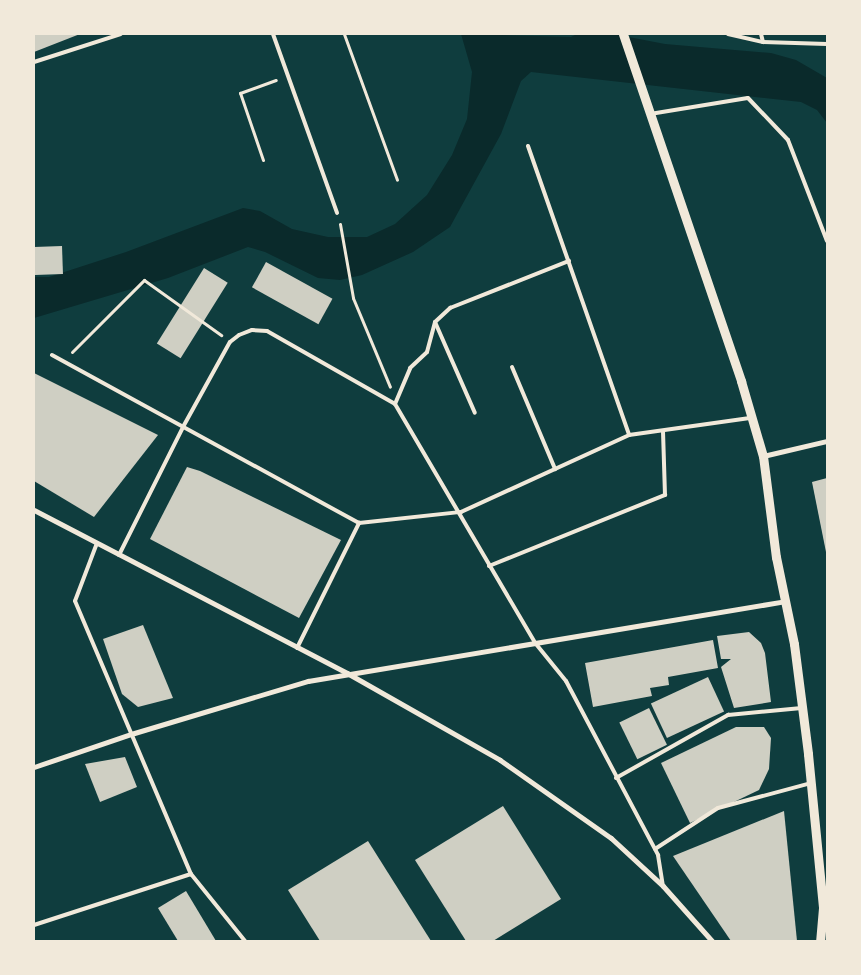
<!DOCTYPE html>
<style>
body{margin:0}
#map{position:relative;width:861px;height:975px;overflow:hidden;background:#0f3d3e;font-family:"Exo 2",sans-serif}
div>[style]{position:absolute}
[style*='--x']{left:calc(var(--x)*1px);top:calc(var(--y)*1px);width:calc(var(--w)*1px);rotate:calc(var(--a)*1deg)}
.water>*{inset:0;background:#0a2a2b}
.building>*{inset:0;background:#cfcfc3;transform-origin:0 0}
.path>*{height:3px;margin:-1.5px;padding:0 1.5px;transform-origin:1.5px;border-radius:1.5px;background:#f1e9da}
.service>*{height:4px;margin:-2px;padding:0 2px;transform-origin:2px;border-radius:2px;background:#f1e9da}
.minor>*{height:5px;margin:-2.5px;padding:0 2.5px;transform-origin:2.5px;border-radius:2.5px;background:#f1e9da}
.tertiary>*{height:9px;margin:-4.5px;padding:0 4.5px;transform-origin:4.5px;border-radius:4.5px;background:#f1e9da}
span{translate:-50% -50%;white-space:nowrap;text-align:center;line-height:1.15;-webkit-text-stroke:5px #f1e9da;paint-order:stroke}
.frame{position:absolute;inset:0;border:35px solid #f1e9da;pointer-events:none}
</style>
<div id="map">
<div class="water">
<div style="clip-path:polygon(461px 34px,571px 37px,577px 34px,613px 34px,665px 44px,771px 53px,796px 60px,827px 78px,827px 123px,817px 110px,801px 102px,531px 72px,521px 81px,501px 134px,450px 227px,413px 252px,362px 275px,340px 280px,318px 278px,265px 252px,248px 247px,168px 278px,34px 318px,34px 277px,49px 277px,126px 252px,243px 208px,260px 211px,292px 229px,328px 237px,367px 237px,395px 224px,427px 195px,452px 155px,467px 119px,472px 72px)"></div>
</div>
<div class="building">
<div style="clip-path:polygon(34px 34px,80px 34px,34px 52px)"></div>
<div style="left:62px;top:246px;width:28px;height:28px;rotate:88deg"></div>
<div style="left:266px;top:262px;width:76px;height:29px;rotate:29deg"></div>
<div style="left:204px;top:268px;width:28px;height:89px;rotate:32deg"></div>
<div style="clip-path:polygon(34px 373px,158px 435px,94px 517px,34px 481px)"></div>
<div style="clip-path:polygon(187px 467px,200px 471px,341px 540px,299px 618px,150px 539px)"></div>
<div style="clip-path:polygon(827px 478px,827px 552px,826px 552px,812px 482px)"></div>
<div style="clip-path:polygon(143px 625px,173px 698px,138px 707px,122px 694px,103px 639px)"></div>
<div style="clip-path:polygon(749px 632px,761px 643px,765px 653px,771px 702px,734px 708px,721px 667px,731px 659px,721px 659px,717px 636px)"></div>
<div style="clip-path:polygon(713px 640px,718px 668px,668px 677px,669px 685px,650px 688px,652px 696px,593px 707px,585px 663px)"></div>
<div style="left:708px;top:677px;width:38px;height:63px;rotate:65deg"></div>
<div style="left:649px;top:708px;width:41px;height:33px;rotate:64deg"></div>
<div style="clip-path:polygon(736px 727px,764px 727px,771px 738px,769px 769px,759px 790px,690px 823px,661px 763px)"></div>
<div style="clip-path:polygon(125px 757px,137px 787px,100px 802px,85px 764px)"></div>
<div style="clip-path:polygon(503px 806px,561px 899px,493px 941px,466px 941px,415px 860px)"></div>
<div style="clip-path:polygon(784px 811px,797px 941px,731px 941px,673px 856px)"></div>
<div style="clip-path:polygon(368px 841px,431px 941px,320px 941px,288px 890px)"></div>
<div style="clip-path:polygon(186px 891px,216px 941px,178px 941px,158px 908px)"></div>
</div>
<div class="path">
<div style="--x:344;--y:34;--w:155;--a:70"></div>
<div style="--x:263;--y:160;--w:71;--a:-108.9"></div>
<div style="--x:240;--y:93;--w:38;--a:-20"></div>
<div style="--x:340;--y:224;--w:75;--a:80"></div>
<div style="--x:353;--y:298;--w:96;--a:67.4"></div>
<div style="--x:72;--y:352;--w:102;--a:-45"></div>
<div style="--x:144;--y:280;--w:95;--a:35.5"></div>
</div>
<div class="service">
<div style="--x:273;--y:34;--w:190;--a:70.3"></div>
<div style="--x:728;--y:34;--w:36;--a:13"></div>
<div style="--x:761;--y:34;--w:8;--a:76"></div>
<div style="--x:763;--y:42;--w:64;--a:1.8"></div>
<div style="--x:34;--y:62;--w:91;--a:-17.8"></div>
<div style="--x:650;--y:114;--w:99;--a:-9.3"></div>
<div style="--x:748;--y:98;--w:58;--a:46.4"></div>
<div style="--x:788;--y:140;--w:108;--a:68.9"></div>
<div style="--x:528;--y:146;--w:306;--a:70.7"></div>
<div style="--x:435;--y:322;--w:99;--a:66.3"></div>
<div style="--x:52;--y:355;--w:350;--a:28.7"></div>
<div style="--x:359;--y:523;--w:103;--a:-6.2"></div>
<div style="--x:461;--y:512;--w:185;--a:-24.6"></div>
<div style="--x:629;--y:435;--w:122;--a:-8"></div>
<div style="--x:512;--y:367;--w:111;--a:67.1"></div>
<div style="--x:395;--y:404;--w:39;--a:-67"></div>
<div style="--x:410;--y:368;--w:23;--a:-43"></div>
<div style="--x:427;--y:352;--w:31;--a:-75"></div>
<div style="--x:435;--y:322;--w:21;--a:-43"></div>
<div style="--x:450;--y:308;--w:128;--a:-21.6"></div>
<div style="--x:97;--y:543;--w:62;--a:110.8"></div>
<div style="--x:75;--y:601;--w:297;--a:67"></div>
<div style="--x:191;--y:874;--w:86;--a:51.1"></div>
<div style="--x:119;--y:555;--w:143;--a:-63.4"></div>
<div style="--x:183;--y:427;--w:97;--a:-61.1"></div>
<div style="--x:230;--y:342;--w:11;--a:-38"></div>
<div style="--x:239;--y:335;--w:14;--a:-21"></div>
<div style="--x:252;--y:330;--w:15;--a:4"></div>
<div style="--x:267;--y:331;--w:147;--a:29.7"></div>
<div style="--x:395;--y:404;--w:278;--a:59.6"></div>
<div style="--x:536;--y:644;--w:48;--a:51"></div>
<div style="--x:566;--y:681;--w:197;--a:62.1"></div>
<div style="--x:658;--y:855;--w:31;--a:81"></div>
<div style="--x:489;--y:566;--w:190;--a:-22"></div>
<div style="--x:665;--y:495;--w:63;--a:-91.8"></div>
<div style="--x:297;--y:648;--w:140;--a:-63.6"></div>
<div style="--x:616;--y:778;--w:129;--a:-29.4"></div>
<div style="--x:728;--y:715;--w:74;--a:-5.4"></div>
<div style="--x:655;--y:849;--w:75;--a:-33.1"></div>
<div style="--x:718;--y:808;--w:96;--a:-15"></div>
<div style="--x:34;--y:925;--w:165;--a:-18"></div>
</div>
<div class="minor">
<div style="--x:763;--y:456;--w:66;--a:-13.2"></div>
<div style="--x:34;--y:510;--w:353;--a:27.5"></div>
<div style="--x:347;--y:673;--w:176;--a:29.6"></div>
<div style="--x:500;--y:760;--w:136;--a:35.1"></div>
<div style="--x:611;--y:838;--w:71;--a:42.7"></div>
<div style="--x:663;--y:886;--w:74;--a:48.3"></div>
<div style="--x:34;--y:767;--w:102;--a:-18.8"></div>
<div style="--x:131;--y:734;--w:185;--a:-16.7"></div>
<div style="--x:308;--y:681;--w:484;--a:-9.5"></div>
</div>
<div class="tertiary">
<div style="--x:623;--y:34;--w:367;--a:71.2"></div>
<div style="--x:741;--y:381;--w:78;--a:73.7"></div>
<div style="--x:763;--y:456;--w:102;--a:82.7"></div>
<div style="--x:776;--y:557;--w:89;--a:78.3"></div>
<div style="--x:794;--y:644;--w:111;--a:82.7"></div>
<div style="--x:808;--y:754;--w:155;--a:84.4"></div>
<div style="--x:823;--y:908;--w:33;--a:95"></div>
</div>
<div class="frame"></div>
</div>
